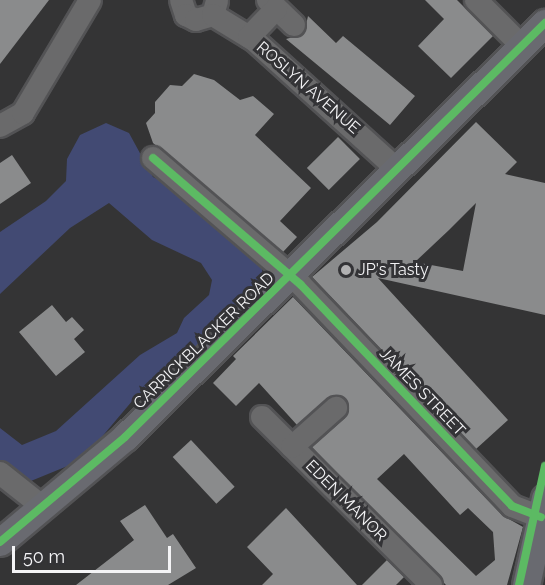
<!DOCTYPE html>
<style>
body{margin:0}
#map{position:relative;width:545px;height:585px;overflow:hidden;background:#343435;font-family:Raleway,sans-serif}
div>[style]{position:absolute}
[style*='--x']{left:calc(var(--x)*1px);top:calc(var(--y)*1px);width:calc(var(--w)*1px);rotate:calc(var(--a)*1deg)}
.green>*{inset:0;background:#424a73}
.building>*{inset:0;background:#8a8b8c;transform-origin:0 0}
.roads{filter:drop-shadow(2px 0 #535355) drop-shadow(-2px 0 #535355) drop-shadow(0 2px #535355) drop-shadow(0 -2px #535355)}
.minor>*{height:22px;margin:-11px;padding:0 11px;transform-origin:11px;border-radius:11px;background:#6a6a6b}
.major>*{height:27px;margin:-13.5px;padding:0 13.5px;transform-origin:13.5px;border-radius:13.5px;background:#696a70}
.cycleway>*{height:8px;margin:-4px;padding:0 4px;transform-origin:4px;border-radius:4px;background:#5cba63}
.dots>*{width:16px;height:16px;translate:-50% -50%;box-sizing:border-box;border:3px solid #333336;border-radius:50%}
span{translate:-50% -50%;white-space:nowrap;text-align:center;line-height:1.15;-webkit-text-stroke:6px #333336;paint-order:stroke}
.street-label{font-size:16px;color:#f4f4f6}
.poi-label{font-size:16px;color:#f4f4f6}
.left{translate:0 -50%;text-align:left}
.scale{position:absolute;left:12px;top:546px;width:159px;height:27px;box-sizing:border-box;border:3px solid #f4f4f6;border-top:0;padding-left:8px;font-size:18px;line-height:21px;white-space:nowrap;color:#f4f4f6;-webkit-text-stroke:4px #333336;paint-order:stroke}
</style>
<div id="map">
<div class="green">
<div style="clip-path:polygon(106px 123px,129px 133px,153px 177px,185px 192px,261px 260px,263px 278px,202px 342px,133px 400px,95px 445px,70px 465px,26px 483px,0 465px,0 428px,22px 445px,56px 431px,140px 355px,177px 333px,184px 318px,209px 295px,212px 280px,201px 263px,152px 240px,109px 203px,70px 228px,0 294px,0 232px,46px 201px,66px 181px,67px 159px,80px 135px)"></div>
</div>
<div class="building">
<div style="clip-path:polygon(0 0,49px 0,0 64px)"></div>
<div style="clip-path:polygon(425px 0,457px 0,493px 36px,451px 78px,418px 46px,444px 19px)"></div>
<div style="clip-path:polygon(308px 16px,336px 43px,343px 36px,415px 96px,390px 125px,286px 39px,304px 34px)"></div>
<div style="clip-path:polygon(194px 74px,214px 80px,240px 100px,253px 96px,274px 114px,255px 135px,311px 188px,280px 221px,297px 237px,283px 252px,153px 143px,146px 123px,155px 113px,155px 102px,170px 85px,182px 86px)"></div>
<div style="clip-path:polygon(evenodd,476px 122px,517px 162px,505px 174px,545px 183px,545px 315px,378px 278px,508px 420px,476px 449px,312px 277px,377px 222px,476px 122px,476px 203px,463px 271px,415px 262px,449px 230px,476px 203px)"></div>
<div style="left:338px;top:137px;width:31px;height:44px;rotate:45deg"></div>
<div style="clip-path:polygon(12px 155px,31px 183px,0 204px,0 163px)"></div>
<div style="clip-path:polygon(evenodd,293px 297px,502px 515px,523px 527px,507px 585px,446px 585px,312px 447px,345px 418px,349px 406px,346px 399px,328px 398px,297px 425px,259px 383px,236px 406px,213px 383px,236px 359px,233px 356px,293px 297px,404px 454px,460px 515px,468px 508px,493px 532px,495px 560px,476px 576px,377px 479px,404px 454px)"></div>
<div style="clip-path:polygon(52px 305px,66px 322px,72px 317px,84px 330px,74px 339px,85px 352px,56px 376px,19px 332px)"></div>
<div style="left:191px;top:440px;width:64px;height:25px;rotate:47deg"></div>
<div style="clip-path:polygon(145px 505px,167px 538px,173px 534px,196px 568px,168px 585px,76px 585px,134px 540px,120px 521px)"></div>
<div style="clip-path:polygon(286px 508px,357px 585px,262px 585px,273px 574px,247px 547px)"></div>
<div style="clip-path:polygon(387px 560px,404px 577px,396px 585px,362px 585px)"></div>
</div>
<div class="roads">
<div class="minor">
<div style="--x:181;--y:0;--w:16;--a:72"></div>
<div style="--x:186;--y:15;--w:11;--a:27"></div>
<div style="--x:196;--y:20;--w:18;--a:-16"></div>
<div style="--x:213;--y:15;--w:15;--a:-74"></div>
<div style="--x:268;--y:0;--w:36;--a:44"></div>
<div style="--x:476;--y:0;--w:65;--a:45"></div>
<div style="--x:213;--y:15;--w:48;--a:31.4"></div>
<div style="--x:254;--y:40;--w:194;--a:42.1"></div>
<div style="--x:249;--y:37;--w:39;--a:-46"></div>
<div style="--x:0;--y:126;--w:26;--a:-29"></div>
<div style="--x:23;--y:113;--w:131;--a:-59.3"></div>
<div style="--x:153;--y:158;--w:194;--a:40.6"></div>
<div style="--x:300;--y:284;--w:307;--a:46.3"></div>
<div style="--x:512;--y:506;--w:31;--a:21"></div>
<div style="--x:262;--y:417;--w:238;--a:44.8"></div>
<div style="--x:292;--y:447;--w:59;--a:-41.6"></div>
<div style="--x:0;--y:473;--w:55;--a:38.3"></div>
</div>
<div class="major">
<div style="--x:0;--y:542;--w:163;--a:-40"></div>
<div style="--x:125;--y:437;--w:590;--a:-44.59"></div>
<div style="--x:526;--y:585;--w:89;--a:-77.7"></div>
</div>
</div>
<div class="cycleway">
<div style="--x:153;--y:158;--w:194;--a:40.6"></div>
<div style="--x:300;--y:284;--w:307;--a:46.3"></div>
<div style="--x:512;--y:506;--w:31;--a:21"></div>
<div style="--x:0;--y:542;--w:163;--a:-40"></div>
<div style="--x:125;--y:437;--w:590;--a:-44.59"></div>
<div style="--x:519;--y:585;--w:122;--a:-77.7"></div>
</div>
<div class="dots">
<div style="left:346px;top:270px;background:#b1b1b2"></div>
</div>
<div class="street-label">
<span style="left:308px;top:88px;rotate:41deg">ROSLYN AVENUE</span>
<span style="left:204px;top:341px;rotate:-44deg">CARRICKBLACKER ROAD</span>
<span style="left:422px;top:392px;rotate:46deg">JAMES STREET</span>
<span style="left:346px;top:501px;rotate:45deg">EDEN MANOR</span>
</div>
<div class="poi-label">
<span class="left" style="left:358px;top:270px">JP's Tasty</span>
</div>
<div class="scale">50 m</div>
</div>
